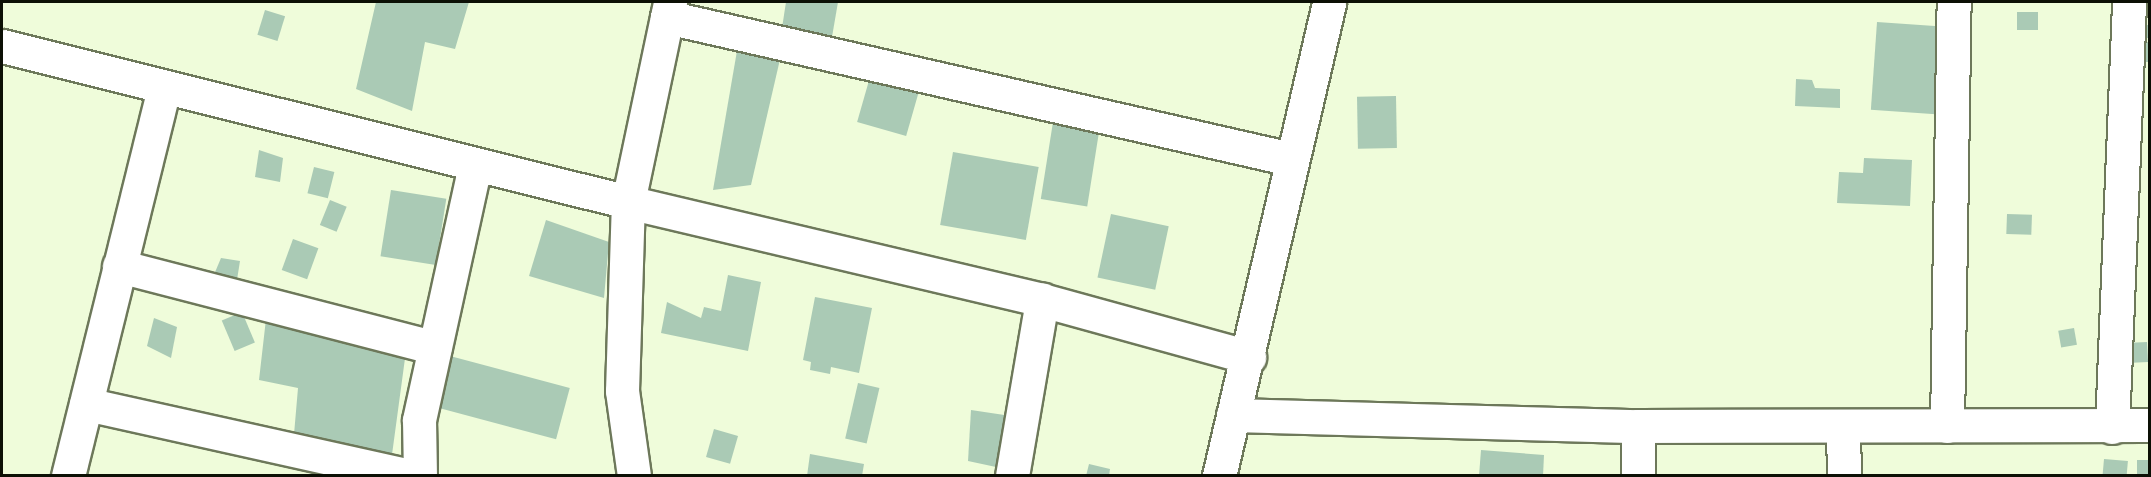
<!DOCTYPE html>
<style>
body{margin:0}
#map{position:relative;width:2151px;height:477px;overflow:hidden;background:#effcda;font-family:"Space Grotesk",sans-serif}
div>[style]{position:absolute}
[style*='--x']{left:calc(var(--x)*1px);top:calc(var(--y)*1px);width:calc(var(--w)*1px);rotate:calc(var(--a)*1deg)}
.building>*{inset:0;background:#aacab5;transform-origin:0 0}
.roads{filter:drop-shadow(2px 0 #6d785a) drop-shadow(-2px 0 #6d785a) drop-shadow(0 2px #6d785a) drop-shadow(0 -2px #6d785a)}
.minor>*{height:33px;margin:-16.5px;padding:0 16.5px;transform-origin:16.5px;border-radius:16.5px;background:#fff}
.tertiary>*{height:33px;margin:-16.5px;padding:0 16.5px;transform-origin:16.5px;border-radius:16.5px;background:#fff}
span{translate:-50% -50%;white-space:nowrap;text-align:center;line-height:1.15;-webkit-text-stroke:4.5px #effcda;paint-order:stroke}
.frame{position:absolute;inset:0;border:3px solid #0c1005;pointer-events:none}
</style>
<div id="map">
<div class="building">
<div style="clip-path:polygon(376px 2px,469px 2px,455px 49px,425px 42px,412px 111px,356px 89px)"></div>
<div style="clip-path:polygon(786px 2px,838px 2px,832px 37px,782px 28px)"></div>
<div style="left:265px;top:10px;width:21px;height:26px;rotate:17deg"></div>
<div style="left:2017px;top:12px;width:21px;height:18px"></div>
<div style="left:1877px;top:22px;width:65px;height:88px;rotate:4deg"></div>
<div style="left:2150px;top:25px;width:13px;height:11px;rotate:90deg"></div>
<div style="left:2144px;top:42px;width:6px;height:20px"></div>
<div style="clip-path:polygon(738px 45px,781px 55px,751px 185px,713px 190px)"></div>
<div style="left:872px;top:70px;width:51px;height:54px;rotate:16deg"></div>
<div style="clip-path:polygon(1796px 79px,1812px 80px,1815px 88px,1840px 89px,1840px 108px,1795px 106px)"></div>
<div style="left:1396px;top:96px;width:52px;height:39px;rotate:89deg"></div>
<div style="left:1053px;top:122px;width:47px;height:78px;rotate:9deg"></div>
<div style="clip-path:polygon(259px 150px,283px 158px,280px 182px,255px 177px)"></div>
<div style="left:953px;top:152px;width:87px;height:74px;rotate:10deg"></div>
<div style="clip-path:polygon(1864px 158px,1912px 160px,1910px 206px,1837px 203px,1839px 172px,1863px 173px)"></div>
<div style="left:314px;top:167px;width:21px;height:27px;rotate:14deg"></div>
<div style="left:391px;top:190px;width:56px;height:67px;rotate:9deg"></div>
<div style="left:330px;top:200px;width:18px;height:27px;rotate:22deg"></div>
<div style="left:1111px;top:214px;width:59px;height:65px;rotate:12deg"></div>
<div style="left:2007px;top:214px;width:25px;height:20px;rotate:2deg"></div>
<div style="clip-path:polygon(546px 220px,609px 242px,604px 298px,529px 276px)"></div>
<div style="left:293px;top:239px;width:27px;height:33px;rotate:20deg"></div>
<div style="clip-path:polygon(221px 258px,240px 261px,236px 286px,213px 277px)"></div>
<div style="clip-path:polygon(728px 275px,761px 282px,748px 351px,661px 333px,667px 302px,701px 318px,704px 307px,721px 311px)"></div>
<div style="clip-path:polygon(815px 297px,872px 308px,859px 373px,831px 367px,830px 374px,810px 370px,811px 362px,803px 360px)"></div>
<div style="left:242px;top:312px;width:33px;height:22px;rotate:67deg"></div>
<div style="clip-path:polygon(154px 318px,177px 327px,171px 358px,147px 346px)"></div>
<div style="clip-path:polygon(266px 319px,406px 351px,391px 462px,293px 446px,298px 388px,259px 380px)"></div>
<div style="left:2074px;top:328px;width:17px;height:16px;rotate:80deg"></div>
<div style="left:2147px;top:342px;width:20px;height:21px;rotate:87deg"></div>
<div style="left:450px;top:356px;width:124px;height:53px;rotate:15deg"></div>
<div style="left:858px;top:383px;width:22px;height:57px;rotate:13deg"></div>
<div style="clip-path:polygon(971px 410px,1011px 416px,1010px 470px,968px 461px)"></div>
<div style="left:714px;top:429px;width:25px;height:29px;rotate:16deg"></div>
<div style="clip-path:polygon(1481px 450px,1544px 455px,1543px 476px,1479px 476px)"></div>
<div style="clip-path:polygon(810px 454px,864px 464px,862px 476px,807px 476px)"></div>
<div style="left:2104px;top:459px;width:24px;height:16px;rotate:5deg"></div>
<div style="left:2150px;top:460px;width:16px;height:13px;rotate:90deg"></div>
<div style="clip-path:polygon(1089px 464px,1110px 469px,1109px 476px,1086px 476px)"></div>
</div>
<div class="roads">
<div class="minor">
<div style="--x:667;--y:17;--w:640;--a:12.82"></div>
<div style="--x:2;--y:46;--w:645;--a:13.99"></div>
<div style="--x:628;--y:202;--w:425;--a:13.3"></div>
<div style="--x:1042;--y:300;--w:215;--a:15.4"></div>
<div style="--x:119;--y:266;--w:326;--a:14.5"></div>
<div style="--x:86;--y:404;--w:334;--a:12.5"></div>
<div style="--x:1233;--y:415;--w:405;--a:1.6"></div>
<div style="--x:1638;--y:426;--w:512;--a:-0.11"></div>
<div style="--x:1638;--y:426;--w:50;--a:90"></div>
<div style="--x:1947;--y:426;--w:424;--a:-89.1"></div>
<div style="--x:2112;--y:427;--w:425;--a:-87.7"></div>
<div style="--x:1843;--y:429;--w:47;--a:88.8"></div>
<div style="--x:68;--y:476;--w:401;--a:-76.1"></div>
<div style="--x:420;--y:476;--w:56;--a:-91"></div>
<div style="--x:419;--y:420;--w:261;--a:-77.6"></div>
<div style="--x:634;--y:476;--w:86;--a:-98"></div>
<div style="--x:622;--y:391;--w:189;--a:-88.2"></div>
<div style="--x:628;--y:202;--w:204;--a:-78.1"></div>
<div style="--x:1012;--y:476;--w:179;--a:-80.3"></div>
</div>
<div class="tertiary">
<div style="--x:1219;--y:476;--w:487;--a:-76.9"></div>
</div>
</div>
<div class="frame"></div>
</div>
